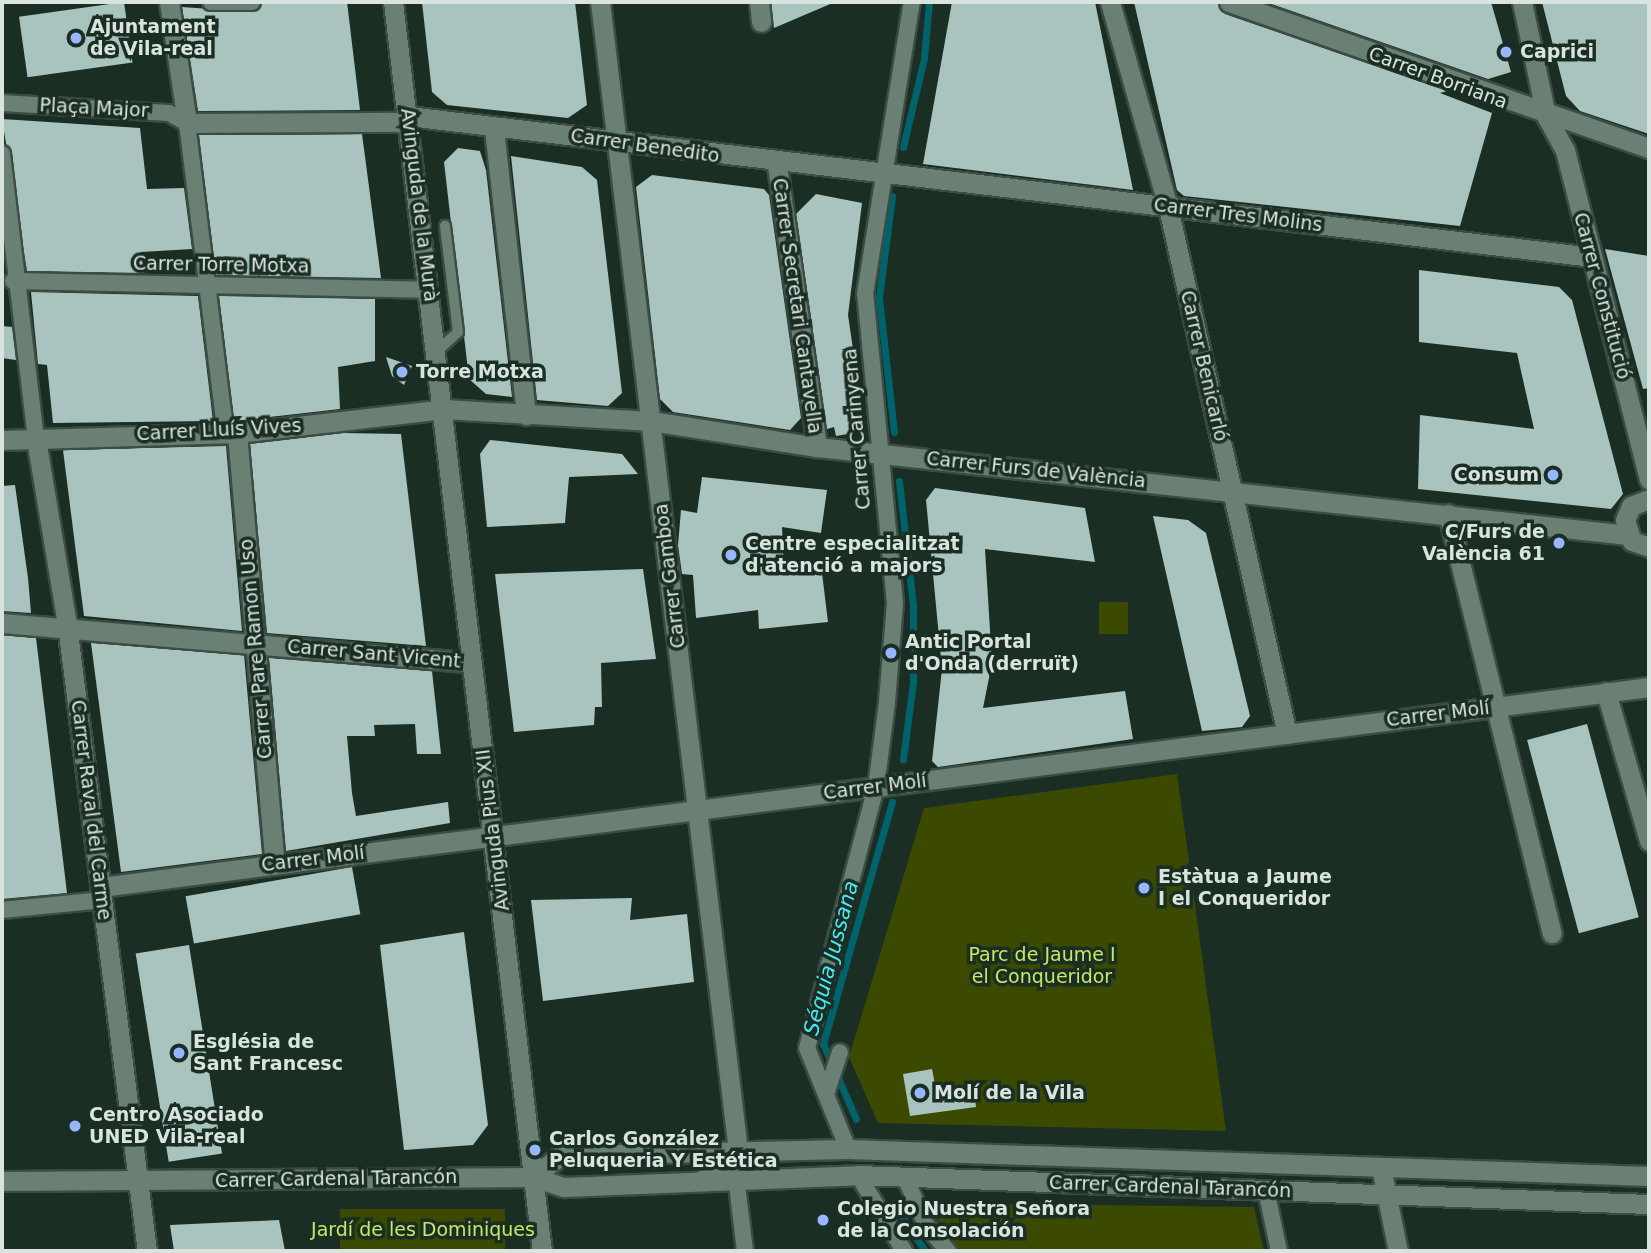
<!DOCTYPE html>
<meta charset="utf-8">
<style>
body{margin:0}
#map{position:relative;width:1651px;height:1253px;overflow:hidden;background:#1b2e24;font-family:"DejaVu Sans",sans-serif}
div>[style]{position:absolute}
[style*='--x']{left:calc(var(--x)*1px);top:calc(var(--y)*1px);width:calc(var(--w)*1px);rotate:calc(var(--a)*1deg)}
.green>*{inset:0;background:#3b4901;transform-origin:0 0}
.stream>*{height:7px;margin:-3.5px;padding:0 3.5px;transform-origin:3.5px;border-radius:3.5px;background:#00636b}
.building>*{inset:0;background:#a9c4bf;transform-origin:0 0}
.roads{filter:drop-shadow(2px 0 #3b4c44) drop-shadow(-2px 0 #3b4c44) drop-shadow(0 2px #3b4c44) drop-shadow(0 -2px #3b4c44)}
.service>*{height:10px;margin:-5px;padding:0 5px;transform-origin:5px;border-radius:5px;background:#6a8075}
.pedestrian>*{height:16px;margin:-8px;padding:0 8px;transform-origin:8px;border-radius:8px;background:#6a8075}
.minor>*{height:19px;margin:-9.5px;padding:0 9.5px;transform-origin:9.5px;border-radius:9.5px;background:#6a8075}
.tertiary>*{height:19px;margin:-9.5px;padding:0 9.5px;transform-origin:9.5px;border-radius:9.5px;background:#6a8075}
.secondary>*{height:19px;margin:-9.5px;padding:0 9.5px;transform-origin:9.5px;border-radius:9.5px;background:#6a8075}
.dots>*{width:19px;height:19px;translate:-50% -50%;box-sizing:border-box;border:4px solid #1b2e24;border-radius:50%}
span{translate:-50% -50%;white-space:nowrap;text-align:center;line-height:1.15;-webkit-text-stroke:7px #1b2e24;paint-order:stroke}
.poi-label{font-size:19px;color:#d9e4de;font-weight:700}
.left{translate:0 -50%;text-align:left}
.right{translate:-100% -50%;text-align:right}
.street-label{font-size:19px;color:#d9e4de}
.park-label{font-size:19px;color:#c7e766}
.water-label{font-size:21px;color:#4be7f5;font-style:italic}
.frame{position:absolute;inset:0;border:4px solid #d9e4de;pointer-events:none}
</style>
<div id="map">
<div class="green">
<div style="left:1099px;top:602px;width:29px;height:32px"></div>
<div style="clip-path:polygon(1177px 774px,1226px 1131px,878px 1123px,849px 1057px,924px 808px)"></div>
<div style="clip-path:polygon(925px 1203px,1254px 1207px,1264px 1251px,959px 1251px)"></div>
<div style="left:340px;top:1209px;width:165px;height:42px"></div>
</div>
<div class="stream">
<div style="--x:903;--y:147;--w:91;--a:-76.7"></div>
<div style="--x:924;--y:58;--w:56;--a:-84.9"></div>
<div style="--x:892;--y:196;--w:103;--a:97.3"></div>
<div style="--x:879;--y:298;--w:135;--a:83.6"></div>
<div style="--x:899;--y:481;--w:126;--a:83.6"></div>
<div style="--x:913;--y:606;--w:76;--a:90"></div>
<div style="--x:913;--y:682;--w:78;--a:97.4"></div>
<div style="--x:856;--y:1119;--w:82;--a:-113.7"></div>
<div style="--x:823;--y:1044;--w:252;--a:-74.1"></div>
<div style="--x:893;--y:1203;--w:58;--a:56.3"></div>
</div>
<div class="building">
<div style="left:124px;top:2px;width:61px;height:106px;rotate:82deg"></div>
<div style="clip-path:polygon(262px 2px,347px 2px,360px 110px,198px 111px,182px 7px,252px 12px)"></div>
<div style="clip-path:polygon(422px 2px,575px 2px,587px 105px,568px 118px,447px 105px,432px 92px)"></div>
<div style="clip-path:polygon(771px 2px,835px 2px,774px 28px)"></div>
<div style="clip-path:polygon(952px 2px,1095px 2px,1133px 190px,923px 164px)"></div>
<div style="clip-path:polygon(1134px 2px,1217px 2px,1225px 14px,1447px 91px,1440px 93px,1492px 113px,1460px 226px,1184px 196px,1177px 190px)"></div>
<div style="clip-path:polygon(1266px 2px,1491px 2px,1511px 72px,1488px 79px)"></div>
<div style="clip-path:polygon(1542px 2px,1649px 2px,1649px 134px,1580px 111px,1566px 96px)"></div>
<div style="clip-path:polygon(2px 119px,140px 128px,147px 189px,184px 188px,192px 249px,141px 252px,144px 273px,27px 271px)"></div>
<div style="clip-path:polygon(362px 134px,381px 278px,216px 275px,199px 135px)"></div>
<div style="clip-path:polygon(458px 148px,480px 151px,486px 170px,512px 397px,486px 394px,469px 379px,444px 162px)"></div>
<div style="clip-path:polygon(511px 156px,582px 167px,597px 180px,622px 393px,608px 406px,537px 400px)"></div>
<div style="clip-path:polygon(652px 175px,764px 189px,769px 195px,801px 418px,790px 430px,673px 412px,660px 399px,636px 187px)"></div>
<div style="clip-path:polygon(816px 194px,862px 203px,848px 315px,865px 431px,836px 436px,834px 427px,827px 429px,796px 214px)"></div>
<div style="clip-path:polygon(1605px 249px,1649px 256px,1649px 388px,1643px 389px)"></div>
<div style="clip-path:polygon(1419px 270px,1559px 287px,1572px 300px,1623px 494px,1611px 509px,1418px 489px,1420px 415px,1534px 429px,1517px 353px,1419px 342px)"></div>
<div style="clip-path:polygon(31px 292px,198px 296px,213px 421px,53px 423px,47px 365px,38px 364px)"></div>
<div style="clip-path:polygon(219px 296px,375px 299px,375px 361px,338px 367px,340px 409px,234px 421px)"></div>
<div style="clip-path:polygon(2px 326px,12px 327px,16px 360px,2px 358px)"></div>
<div style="clip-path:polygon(386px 357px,412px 366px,404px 385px,392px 376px)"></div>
<div style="clip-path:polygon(342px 433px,401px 434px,426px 646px,267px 633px,250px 444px)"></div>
<div style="clip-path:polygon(490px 440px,622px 454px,638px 474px,569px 477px,565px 523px,487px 527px,480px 454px)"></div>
<div style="clip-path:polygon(226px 446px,242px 631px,84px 616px,63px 450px)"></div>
<div style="clip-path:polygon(702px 477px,827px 490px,821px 533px,782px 527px,784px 567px,821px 565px,828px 622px,759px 629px,758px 610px,696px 618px,693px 575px,682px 574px,678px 545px,681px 510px,697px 513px)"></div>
<div style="clip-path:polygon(15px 485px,28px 578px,31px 613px,2px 611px,2px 486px)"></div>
<div style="clip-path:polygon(935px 488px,1085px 508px,1095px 562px,985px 549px,992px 663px,983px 708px,1125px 691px,1133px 739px,938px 767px,932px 761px,942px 669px,926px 500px)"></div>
<div style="clip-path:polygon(1153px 516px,1188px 520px,1206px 533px,1250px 716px,1242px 727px,1202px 731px)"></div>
<div style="clip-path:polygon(643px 569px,656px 659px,601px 663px,602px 707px,595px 707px,594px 725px,514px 732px,495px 574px)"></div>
<div style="clip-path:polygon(2px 635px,36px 638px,67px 893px,2px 899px)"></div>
<div style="clip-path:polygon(91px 643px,244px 655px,262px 854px,121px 872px)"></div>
<div style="clip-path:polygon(269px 658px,432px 671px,441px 754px,417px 754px,415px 724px,374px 725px,375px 736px,347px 736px,352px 793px,356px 816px,448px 802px,450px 823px,286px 851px)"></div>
<div style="left:1587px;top:724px;width:200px;height:62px;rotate:75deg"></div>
<div style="left:352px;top:867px;width:48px;height:169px;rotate:80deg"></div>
<div style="clip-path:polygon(632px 898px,630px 920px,687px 914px,694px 982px,543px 1001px,531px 900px)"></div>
<div style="clip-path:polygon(464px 932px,488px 1125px,473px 1145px,404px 1150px,380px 945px)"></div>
<div style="left:189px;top:945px;width:211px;height:54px;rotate:81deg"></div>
<div style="clip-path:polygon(932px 1069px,937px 1095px,974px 1090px,976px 1107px,910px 1116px,903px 1074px)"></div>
<div style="clip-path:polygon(279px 1220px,285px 1251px,174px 1251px,170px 1225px)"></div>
</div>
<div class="roads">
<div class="service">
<div style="--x:437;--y:351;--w:28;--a:-42"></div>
<div style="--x:458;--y:332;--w:107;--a:-97"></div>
</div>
<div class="pedestrian">
<div style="--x:211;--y:2;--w:41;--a:0"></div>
<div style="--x:2;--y:103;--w:167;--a:3.4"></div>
<div style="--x:169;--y:113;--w:21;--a:29"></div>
<div style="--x:187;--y:123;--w:309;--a:82.9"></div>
<div style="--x:2;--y:154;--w:287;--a:83.2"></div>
<div style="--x:13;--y:281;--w:416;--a:1.2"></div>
<div style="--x:2;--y:910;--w:101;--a:-5.7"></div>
<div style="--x:826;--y:1094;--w:44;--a:-71.6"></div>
<div style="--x:848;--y:1149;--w:109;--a:-112.1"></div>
<div style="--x:807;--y:1048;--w:270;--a:-75.2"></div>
<div style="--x:876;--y:787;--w:86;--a:-82.6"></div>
<div style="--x:887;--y:702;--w:99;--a:-85.4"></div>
<div style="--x:895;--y:603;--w:310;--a:-95.5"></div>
<div style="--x:865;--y:294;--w:296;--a:-80.9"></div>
<div style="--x:858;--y:1175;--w:89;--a:58.8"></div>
<div style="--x:905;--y:1177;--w:52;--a:66.4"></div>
<div style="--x:926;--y:1225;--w:34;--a:50"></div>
<div style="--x:737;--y:1185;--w:66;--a:83.1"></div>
<div style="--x:1266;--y:1190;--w:62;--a:78"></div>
</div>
<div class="minor">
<div style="--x:169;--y:2;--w:122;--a:81.5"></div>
<div style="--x:187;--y:123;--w:221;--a:-0.3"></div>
<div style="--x:600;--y:2;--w:1156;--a:83.15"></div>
<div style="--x:738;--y:1150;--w:23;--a:121"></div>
<div style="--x:726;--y:1170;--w:27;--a:158"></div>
<div style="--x:759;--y:2;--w:20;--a:84"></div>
<div style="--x:1110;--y:2;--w:213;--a:74.2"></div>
<div style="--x:1168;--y:207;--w:540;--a:77.28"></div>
<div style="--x:1229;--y:2;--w:445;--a:19.2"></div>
<div style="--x:1522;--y:2;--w:116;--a:78.1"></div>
<div style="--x:1546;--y:116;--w:39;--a:61"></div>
<div style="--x:1565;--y:150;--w:340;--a:75.7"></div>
<div style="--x:408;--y:116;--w:1192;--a:6.79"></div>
<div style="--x:494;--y:129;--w:288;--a:83.6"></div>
<div style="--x:777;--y:165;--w:285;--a:81.9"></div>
<div style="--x:237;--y:433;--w:433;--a:85"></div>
<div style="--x:36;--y:439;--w:189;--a:80.5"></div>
<div style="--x:67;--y:625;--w:631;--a:82.72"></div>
<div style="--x:2;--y:440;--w:235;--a:-1.7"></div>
<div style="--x:237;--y:433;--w:208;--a:-6.6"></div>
<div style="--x:1448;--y:514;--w:432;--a:76.1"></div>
<div style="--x:2;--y:623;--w:471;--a:4.8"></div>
<div style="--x:1606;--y:692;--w:155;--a:73.9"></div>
<div style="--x:101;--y:887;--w:1561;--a:-7.36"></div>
<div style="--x:1381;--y:1167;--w:86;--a:78.6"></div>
</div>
<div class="tertiary">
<div style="--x:444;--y:409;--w:207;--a:3.3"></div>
<div style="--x:651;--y:421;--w:168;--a:8.9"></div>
<div style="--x:817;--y:447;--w:816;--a:6.19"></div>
<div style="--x:1649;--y:499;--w:19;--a:159"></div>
<div style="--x:1631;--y:506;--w:15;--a:113"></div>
<div style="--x:1625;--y:520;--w:22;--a:72"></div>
<div style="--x:1632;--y:541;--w:18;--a:19"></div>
<div style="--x:533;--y:1177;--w:36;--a:-38"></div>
<div style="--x:561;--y:1155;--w:287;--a:-1.2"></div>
<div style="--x:848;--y:1149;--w:801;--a:1.93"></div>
<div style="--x:2;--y:1181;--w:531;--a:-0.43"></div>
<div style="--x:533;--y:1177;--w:33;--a:18"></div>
<div style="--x:564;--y:1187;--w:294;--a:-2.3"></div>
<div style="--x:858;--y:1175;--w:792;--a:2.1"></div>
</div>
<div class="secondary">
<div style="--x:393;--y:2;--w:1258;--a:83.2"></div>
</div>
</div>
<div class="dots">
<div style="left:76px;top:38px;background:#97b6fd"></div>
<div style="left:1506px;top:52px;background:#97b6fd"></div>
<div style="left:402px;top:372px;background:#97b6fd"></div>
<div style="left:1553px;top:475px;background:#97b6fd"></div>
<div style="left:1559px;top:543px;background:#97b6fd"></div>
<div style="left:731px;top:555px;background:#97b6fd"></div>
<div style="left:891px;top:653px;background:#97b6fd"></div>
<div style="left:1144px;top:888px;background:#97b6fd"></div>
<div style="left:179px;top:1053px;background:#97b6fd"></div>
<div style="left:920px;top:1093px;background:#97b6fd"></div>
<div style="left:75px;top:1126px;background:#97b6fd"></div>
<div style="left:535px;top:1150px;background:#97b6fd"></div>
<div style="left:823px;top:1220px;background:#97b6fd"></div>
</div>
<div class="poi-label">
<span class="left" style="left:90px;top:38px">Ajuntament<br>de Vila-real</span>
<span class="left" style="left:1520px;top:52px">Caprici</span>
<span class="left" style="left:416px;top:372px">Torre Motxa</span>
<span class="right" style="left:1539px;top:475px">Consum</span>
<span class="right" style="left:1545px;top:543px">C/Furs de<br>València 61</span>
<span class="left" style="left:745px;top:555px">Centre especialitzat<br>d'atenció a majors</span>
<span class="left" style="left:905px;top:653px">Antic Portal<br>d'Onda (derruït)</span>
<span class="left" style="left:1158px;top:888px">Estàtua a Jaume<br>I el Conqueridor</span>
<span class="left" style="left:193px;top:1053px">Església de<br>Sant Francesc</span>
<span class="left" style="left:934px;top:1093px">Molí de la Vila</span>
<span class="left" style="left:89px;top:1126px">Centro Asociado<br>UNED Vila-real</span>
<span class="left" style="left:549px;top:1150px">Carlos González<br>Peluqueria Y Estética</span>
<span class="left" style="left:837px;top:1220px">Colegio Nuestra Señora<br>de la Consolación</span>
</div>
<div class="street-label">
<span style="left:1438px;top:78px;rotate:20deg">Carrer Borriana</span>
<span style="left:94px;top:108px;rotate:3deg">Plaça Major</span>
<span style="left:645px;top:146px;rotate:8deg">Carrer Benedito</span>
<span style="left:419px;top:205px;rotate:83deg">Avinguda de la Murà</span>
<span style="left:1238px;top:215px;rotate:7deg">Carrer Tres Molins</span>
<span style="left:221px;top:265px;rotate:1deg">Carrer Torre Motxa</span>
<span style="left:1602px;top:296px;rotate:75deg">Carrer Constitució</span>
<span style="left:797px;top:306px;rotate:82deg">Carrer Secretari Cantavella</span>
<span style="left:1204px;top:366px;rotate:77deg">Carrer Benicarló</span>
<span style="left:857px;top:429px;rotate:-95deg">Carrer Carinyena</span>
<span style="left:219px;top:430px;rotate:-3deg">Carrer Lluís Vives</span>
<span style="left:1036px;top:470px;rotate:6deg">Carrer Furs de València</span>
<span style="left:670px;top:576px;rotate:-97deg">Carrer Gamboa</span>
<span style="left:256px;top:649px;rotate:-95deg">Carrer Pare Ramon Uso</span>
<span style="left:374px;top:654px;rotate:5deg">Carrer Sant Vicent</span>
<span style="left:1438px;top:714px;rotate:-7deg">Carrer Molí</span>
<span style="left:875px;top:787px;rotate:-7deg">Carrer Molí</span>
<span style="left:91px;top:810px;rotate:83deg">Carrer Raval del Carme</span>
<span style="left:493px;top:830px;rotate:-97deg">Avinguda Pius XII</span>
<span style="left:313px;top:859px;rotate:-7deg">Carrer Molí</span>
<span style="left:336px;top:1179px;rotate:-1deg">Carrer Cardenal Tarancón</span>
<span style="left:1170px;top:1187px;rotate:2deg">Carrer Cardenal Tarancón</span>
</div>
<div class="park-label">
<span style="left:1042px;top:966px">Parc de Jaume I<br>el Conqueridor</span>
<span style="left:423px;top:1230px">Jardí de les Dominiques</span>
</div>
<div class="water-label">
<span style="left:831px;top:958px;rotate:-75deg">Séquia Jussana</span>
</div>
<div class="frame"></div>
</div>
